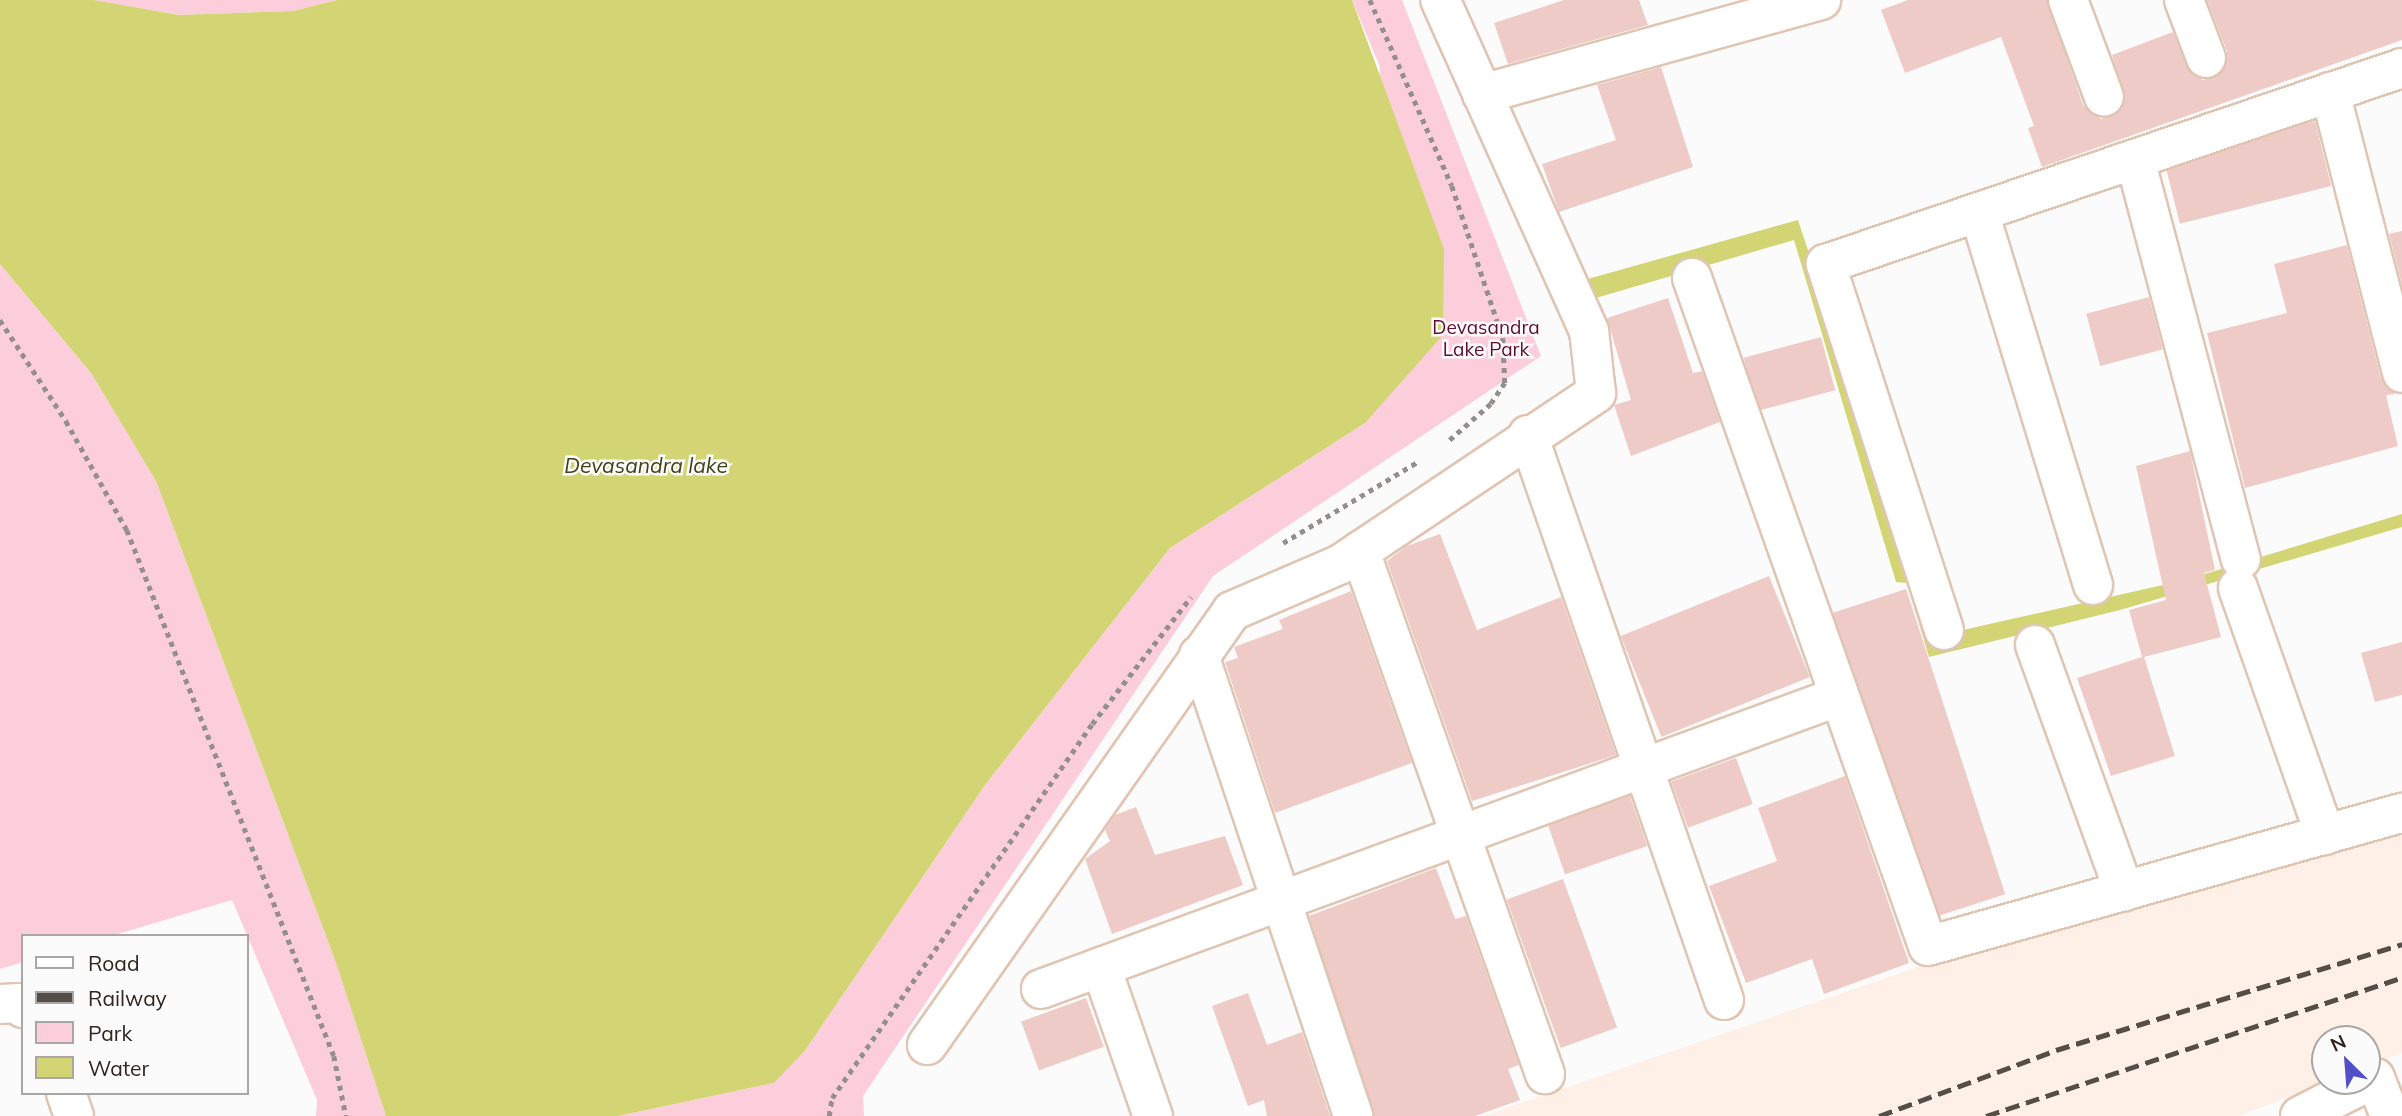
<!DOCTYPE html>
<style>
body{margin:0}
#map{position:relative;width:2402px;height:1116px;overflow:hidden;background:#fbfbfb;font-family:Mulish,sans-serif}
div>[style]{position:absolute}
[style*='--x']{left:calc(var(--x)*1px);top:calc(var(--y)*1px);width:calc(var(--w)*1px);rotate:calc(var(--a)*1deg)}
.built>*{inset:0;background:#fef0e6}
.green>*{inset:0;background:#fccedb}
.water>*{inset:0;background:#d3d575}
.building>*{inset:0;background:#eecbc6;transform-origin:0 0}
.path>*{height:4.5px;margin-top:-2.25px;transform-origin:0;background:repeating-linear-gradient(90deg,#948f8c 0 5px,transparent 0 10px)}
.roads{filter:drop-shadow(2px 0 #e0c5b3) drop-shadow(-2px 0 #e0c5b3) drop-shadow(0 2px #e0c5b3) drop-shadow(0 -2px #e0c5b3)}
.minor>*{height:38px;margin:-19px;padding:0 19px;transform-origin:19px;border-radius:19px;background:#fff}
.rail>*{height:5px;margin-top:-2.5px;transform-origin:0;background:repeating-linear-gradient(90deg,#554d48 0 14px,transparent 0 21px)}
span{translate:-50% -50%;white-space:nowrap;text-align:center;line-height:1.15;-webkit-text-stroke:5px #fbfbfb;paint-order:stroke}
.park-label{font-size:19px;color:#610d32}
.water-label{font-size:21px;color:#414119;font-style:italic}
.legend{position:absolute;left:21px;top:934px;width:228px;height:161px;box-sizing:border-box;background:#fbfbfb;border:2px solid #aaa6a3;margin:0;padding:9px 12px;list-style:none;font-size:21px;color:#30261f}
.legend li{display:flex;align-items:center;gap:14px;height:35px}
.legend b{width:35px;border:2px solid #aaa6a3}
.north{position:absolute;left:2311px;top:1025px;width:70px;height:70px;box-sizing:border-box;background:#fbfbfb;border:2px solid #aaa6a3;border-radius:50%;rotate:335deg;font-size:19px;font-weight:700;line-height:28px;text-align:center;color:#30261f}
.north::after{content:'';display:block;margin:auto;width:24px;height:32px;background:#5150c7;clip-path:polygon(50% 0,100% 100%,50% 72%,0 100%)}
</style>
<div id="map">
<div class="built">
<div style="clip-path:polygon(2402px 835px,2402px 1053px,2367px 1066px,2367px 1039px,2325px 1039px,2329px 1081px,2239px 1116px,1483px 1116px,1918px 967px)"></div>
</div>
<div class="green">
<div style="clip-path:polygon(94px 0,337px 0,293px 11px,179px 15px)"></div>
<div style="clip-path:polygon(1352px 0,1402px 0,1541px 356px,1213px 576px,863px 1096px,864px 1116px,618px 1116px,774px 1083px,804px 1052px,985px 785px,1170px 548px,1365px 423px,1380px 67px)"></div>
<div style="clip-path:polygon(0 264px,91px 373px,156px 481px,336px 963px,386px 1116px,316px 1116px,317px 1100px,232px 900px,111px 936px,23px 936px,23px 962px,0 969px)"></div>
</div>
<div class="water">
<div style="clip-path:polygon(0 0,94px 0,179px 15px,293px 11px,337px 0,1352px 0,1444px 249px,1443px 335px,1365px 423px,1170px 548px,985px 785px,804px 1052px,774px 1083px,618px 1116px,386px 1116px,336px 963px,156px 481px,91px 373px,0 264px)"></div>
<div style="clip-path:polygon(1798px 220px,1936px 636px,2185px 580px,2402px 514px,2402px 527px,2120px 610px,1929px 657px,1907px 583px,1896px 582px,1794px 240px,1589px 300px,1584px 280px)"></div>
</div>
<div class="building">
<div style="clip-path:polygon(1564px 0,1639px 0,1648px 25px,1508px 64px,1494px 23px)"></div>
<div style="clip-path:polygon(1908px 0,2047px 0,2083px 105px,2101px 119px,2120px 111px,2125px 101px,2112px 55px,2173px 32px,2192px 74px,2203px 80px,2222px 72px,2227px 51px,2207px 0,2402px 0,2402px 40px,2042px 167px,2028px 128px,2034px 126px,2001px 37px,1905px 73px,1881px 10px)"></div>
<div style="clip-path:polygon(1661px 67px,1693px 167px,1559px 212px,1542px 164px,1616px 140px,1597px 85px)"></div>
<div style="left:2315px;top:121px;width:67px;height:156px;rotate:76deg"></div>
<div style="clip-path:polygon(2402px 231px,2402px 285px,2389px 234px)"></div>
<div style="clip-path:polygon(2347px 245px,2381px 378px,2395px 394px,2386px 395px,2398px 446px,2245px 488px,2207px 333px,2287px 313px,2274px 264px)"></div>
<div style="left:2149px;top:297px;width:54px;height:65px;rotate:75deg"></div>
<div style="clip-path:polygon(1668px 298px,1693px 373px,1702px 371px,1720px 422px,1631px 456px,1614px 405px,1631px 400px,1607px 318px)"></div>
<div style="left:1821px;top:337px;width:55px;height:80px;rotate:75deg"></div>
<div style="clip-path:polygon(2190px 451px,2215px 570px,2204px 573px,2221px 637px,2144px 657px,2175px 756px,2111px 776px,2077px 678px,2142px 657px,2129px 610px,2166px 600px,2136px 466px)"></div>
<div style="clip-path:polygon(1440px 534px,1477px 630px,1561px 597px,1616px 755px,1472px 801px,1387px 561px,1407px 546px)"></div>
<div style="left:1769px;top:576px;width:109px;height:160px;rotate:68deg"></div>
<div style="left:1906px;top:589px;width:321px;height:77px;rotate:72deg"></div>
<div style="clip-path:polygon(1351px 591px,1412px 763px,1275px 813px,1225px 662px,1238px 658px,1234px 647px,1283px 629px,1279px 620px)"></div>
<div style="clip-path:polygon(2402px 642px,2402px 695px,2375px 702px,2361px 653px)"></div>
<div style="left:1736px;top:758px;width:49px;height:69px;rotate:70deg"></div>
<div style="clip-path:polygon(1845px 776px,1909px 963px,1824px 994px,1812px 959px,1746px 983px,1709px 886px,1777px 861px,1758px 808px)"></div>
<div style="left:1630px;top:796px;width:53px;height:87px;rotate:71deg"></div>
<div style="clip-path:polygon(1136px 807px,1155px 855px,1225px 836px,1243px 885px,1112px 934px,1085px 859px,1110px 841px,1105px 830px,1115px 815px)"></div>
<div style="clip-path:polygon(1436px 868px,1455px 919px,1466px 916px,1519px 1065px,1508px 1069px,1520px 1100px,1475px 1116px,1374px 1116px,1309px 916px)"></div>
<div style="left:1563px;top:879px;width:158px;height:60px;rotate:70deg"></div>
<div style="clip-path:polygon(1248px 993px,1267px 1045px,1302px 1032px,1330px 1116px,1267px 1116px,1264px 1100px,1248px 1106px,1212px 1006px)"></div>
<div style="left:1086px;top:998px;width:52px;height:69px;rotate:70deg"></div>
</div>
<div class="path">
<div style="--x:1370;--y:0;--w:203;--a:66.2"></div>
<div style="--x:1452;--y:186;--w:160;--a:71.5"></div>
<div style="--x:1503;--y:338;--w:45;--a:87.5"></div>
<div style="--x:1505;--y:383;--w:25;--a:124"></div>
<div style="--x:1491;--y:404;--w:55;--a:138.7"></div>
<div style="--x:0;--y:320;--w:121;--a:56.8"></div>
<div style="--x:66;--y:421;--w:125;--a:60.8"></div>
<div style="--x:127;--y:530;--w:565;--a:68.52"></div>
<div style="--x:334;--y:1056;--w:61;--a:78.7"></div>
<div style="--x:1283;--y:543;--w:159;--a:-31.1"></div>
<div style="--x:829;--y:1116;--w:18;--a:-81"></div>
<div style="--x:832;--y:1098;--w:455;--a:-55.2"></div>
<div style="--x:1092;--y:724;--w:161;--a:-52.1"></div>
</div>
<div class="roads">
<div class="minor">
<div style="--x:2068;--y:0;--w:103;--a:69.6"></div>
<div style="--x:2184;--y:0;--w:62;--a:69.2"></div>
<div style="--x:2330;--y:92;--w:290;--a:75.6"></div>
<div style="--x:1482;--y:94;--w:352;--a:-15.5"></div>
<div style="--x:2135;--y:159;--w:414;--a:75.2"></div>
<div style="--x:1979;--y:212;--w:390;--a:73"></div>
<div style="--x:1692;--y:278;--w:708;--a:70.54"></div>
<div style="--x:1928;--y:946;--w:492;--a:-15.7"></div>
<div style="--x:1528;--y:435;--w:598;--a:70.87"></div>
<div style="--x:1360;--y:551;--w:555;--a:70.52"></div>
<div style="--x:2238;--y:588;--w:262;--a:70.6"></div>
<div style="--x:1944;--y:630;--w:385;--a:-107.9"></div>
<div style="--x:1826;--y:264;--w:608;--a:-18.79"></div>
<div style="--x:2035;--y:645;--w:262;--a:70.1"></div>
<div style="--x:1199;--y:655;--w:486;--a:71.5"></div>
<div style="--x:1101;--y:967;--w:158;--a:70.8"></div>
<div style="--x:1041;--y:989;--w:848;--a:-20.14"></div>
<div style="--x:0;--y:1004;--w:17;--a:-3"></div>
<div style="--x:17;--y:1003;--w:8;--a:40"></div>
<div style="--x:927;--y:1045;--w:530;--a:-54.9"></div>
<div style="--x:1232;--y:611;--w:119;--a:-23.3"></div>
<div style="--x:1341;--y:564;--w:307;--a:-33.8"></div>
<div style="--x:1596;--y:393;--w:62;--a:-96.4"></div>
<div style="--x:1589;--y:331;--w:363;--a:-114.2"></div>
<div style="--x:66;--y:1093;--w:24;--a:71"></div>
<div style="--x:2300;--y:1116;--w:84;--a:-26.9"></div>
<div style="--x:2375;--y:1078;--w:41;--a:68.5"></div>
</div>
</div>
<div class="rail">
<div style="--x:1879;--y:1116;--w:189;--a:-20.4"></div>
<div style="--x:2056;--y:1050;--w:362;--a:-17"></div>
<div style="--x:1986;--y:1116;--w:438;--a:-18.4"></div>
</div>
<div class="park-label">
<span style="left:1486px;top:339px">Devasandra<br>Lake Park</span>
</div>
<div class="water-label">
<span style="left:646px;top:465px">Devasandra lake</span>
</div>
<ul class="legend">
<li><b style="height:9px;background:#fff"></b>Road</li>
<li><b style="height:9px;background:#554d48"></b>Railway</li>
<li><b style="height:19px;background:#fccedb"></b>Park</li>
<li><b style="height:19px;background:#d3d575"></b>Water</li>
</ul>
<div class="north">N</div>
</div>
